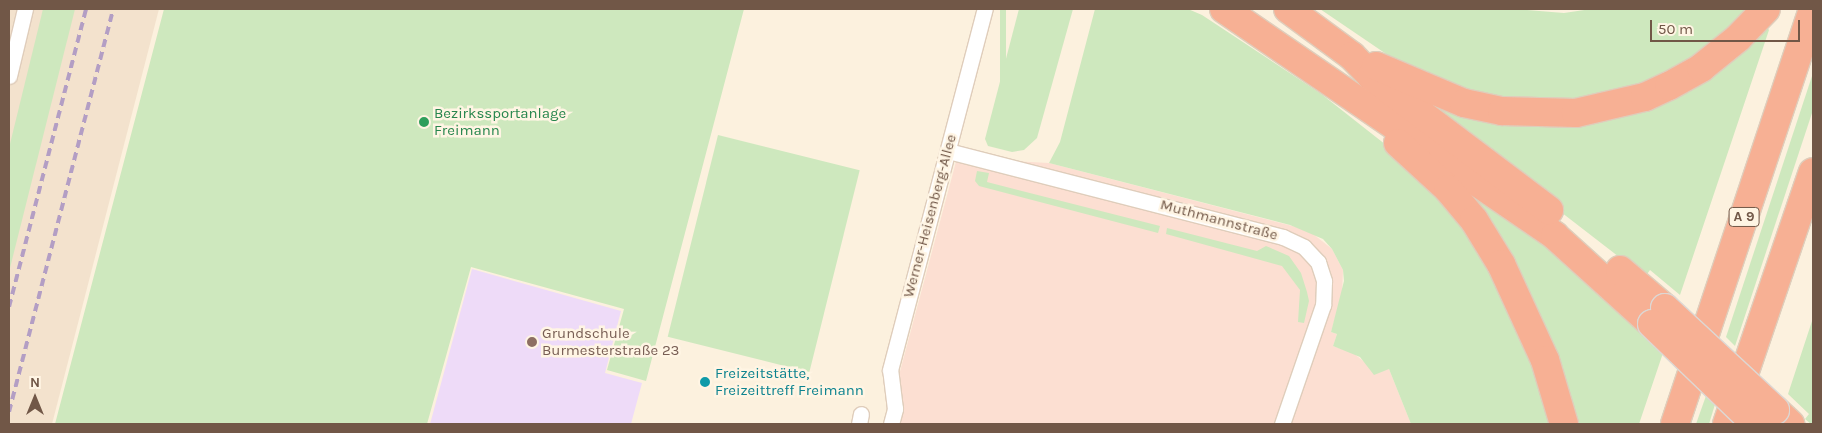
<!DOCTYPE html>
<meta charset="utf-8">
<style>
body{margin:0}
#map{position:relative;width:1822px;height:433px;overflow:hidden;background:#fcf1de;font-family:Karla,sans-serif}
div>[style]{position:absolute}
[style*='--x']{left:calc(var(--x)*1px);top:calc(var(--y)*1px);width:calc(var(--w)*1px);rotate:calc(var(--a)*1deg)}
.residential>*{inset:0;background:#f3e2cd}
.commercial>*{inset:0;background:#fcdfd2}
.education>*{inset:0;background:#eedbf8}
.green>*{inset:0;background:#cee8be;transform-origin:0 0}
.roads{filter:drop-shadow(1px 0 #dfcdbb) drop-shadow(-1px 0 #dfcdbb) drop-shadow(0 1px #dfcdbb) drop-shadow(0 -1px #dfcdbb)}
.minor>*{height:15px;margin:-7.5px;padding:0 7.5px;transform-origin:7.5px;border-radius:7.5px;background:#fff}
.motorway>*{height:28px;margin:-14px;padding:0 14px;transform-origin:14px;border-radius:14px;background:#f7b094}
.rail>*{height:4px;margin-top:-2px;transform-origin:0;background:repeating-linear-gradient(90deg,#b39ec4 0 8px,transparent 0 13px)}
.bridges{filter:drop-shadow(1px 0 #ddd7d3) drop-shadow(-1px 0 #ddd7d3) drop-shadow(0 1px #ddd7d3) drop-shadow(0 -1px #ddd7d3)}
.motorway-bridge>*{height:28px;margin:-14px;padding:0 14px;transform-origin:14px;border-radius:14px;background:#f7b094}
.dots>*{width:14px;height:14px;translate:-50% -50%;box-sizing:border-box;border:2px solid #fff5e4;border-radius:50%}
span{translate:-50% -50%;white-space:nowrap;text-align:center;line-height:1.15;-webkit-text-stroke:5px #fff5e4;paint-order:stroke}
.shield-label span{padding:1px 4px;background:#fff5e4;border:1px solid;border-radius:4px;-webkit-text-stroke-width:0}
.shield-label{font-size:14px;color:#715747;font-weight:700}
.leisure-label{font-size:15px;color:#27864d}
.left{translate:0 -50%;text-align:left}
.street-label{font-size:15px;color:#715747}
.education-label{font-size:15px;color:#785e54}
.culture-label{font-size:15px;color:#0d838f}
.frame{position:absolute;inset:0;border:10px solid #715747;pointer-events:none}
.north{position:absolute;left:10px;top:373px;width:50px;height:50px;-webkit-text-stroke:4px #fff5e4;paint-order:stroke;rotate:0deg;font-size:14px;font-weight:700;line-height:20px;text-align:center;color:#715747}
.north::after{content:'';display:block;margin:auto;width:18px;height:22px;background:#715747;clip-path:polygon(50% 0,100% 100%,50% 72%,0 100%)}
.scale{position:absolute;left:1650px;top:20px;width:150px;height:22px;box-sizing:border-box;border:2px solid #715747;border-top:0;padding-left:6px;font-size:15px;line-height:18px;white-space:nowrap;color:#715747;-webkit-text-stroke:4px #fff5e4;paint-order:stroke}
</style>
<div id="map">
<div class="residential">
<div style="clip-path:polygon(9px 9px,159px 9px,52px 424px,9px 424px)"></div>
</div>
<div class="commercial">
<div style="clip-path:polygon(957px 158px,1049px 163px,1308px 230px,1332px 249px,1343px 270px,1342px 294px,1331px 332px,1337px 334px,1333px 346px,1353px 353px,1371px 367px,1389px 369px,1411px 424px,886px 424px)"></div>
</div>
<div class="education">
<div style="clip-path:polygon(472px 269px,621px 311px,605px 373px,642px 383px,631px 424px,430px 424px)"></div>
</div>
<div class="green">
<div style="clip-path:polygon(43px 9px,75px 9px,9px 272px,9px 148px)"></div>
<div style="clip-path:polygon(164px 9px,744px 9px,646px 381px,607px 370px,624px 309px,471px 267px,427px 424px,55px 424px)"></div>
<div style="left:1000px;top:9px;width:6px;height:117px"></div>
<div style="clip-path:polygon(1019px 9px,1073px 9px,1037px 138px,1024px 150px,1012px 152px,988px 146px,985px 139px)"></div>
<div style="clip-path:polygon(1095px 9px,1188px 9px,1202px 15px,1320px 93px,1414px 167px,1464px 223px,1515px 309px,1554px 424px,1411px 424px,1389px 369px,1374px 375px,1360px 357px,1333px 346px,1337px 334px,1331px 332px,1344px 281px,1343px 270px,1332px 249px,1323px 239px,1290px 225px,1049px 163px,1060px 142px)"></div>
<div style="clip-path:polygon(1320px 9px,1515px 9px,1564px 13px,1591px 9px,1750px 9px,1720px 39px,1690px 62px,1620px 93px,1545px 104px,1469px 93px,1398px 62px)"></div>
<div style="clip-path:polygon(1766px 25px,1769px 30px,1680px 295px,1650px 270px,1645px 277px,1522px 182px,1425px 102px,1512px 125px,1573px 126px,1607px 120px,1636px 113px)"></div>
<div style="clip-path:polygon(1813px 73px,1813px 110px,1735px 346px,1726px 337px)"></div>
<div style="left:718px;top:135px;width:146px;height:208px;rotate:14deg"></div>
<div style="clip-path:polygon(1436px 165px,1537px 239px,1638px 321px,1634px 327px,1663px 353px,1639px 424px,1573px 424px)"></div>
<div style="clip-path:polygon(977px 171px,989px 173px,987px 182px,1160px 226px,1158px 233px,979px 186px,975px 181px)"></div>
<div style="clip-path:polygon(1167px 228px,1257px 251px,1266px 246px,1289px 256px,1301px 273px,1307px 292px,1309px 301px,1304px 323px,1298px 322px,1300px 290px,1282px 266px,1166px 234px)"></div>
<div style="clip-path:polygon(1813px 318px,1813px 424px,1811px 424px,1805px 419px,1809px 414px,1788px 394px)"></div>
<div style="clip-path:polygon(1707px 393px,1716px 401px,1709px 424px,1696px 424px)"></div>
</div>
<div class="roads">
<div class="minor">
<div style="--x:9;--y:76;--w:69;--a:-76.6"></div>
<div style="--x:948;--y:151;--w:346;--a:14.4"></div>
<div style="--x:1283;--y:237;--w:23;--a:25"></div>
<div style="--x:1304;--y:247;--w:21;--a:47"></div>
<div style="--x:1318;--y:262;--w:20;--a:72"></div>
<div style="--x:1324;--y:281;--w:24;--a:92"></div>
<div style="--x:1323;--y:305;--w:126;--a:109"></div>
<div style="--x:859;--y:424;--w:10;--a:-79"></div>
<div style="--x:891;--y:424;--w:16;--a:-75"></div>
<div style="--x:895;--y:409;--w:39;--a:-97"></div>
<div style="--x:890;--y:370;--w:373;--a:-75.3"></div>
</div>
<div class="motorway">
<div style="--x:1224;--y:9;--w:401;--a:34.4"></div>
<div style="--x:1555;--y:236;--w:131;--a:42.2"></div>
<div style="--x:1288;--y:9;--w:79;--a:36.3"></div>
<div style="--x:1352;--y:56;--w:28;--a:46"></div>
<div style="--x:1371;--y:76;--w:223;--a:37"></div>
<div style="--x:1376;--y:66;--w:95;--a:22.8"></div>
<div style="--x:1464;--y:103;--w:39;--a:12"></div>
<div style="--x:1502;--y:111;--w:74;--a:1.5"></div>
<div style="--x:1576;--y:113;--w:71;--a:-13.1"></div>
<div style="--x:1645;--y:97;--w:26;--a:-25"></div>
<div style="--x:1669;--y:86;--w:37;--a:-29"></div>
<div style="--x:1701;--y:68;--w:48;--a:-39"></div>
<div style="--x:1738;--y:38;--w:40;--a:-46"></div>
<div style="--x:1398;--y:143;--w:68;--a:42.6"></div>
<div style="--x:1448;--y:189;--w:40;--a:50"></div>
<div style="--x:1474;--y:220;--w:52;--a:58.5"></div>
<div style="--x:1501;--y:264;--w:106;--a:65.4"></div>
<div style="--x:1545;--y:360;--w:67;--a:73.5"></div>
<div style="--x:1620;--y:270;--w:59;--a:40.2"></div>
<div style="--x:1775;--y:410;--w:21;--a:43"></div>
<div style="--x:1675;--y:424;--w:437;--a:-71.6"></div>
<div style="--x:1727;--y:424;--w:266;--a:-71.2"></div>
</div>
</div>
<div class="rail">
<div style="--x:9;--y:307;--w:308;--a:-75.5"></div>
<div style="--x:9;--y:412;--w:416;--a:-75.5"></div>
</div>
<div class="bridges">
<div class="motorway-bridge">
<div style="--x:1665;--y:308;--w:150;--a:42.8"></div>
<div style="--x:1652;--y:324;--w:144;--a:43.9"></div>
</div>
</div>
<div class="dots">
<div style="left:424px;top:122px;background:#2e9e5b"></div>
<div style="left:532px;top:342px;background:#8d6e63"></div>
<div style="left:705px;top:382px;background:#0f9aa8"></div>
</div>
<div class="shield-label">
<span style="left:1744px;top:217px">A 9</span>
</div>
<div class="leisure-label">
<span class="left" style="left:434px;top:122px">Bezirkssportanlage<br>Freimann</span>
</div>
<div class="street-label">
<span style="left:930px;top:216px;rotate:-75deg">Werner-Heisenberg-Allee</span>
<span style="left:1219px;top:220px;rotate:15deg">Muthmannstraße</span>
</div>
<div class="education-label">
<span class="left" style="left:542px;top:342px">Grundschule<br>Burmesterstraße 23</span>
</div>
<div class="culture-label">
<span class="left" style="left:715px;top:382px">Freizeitstätte,<br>Freizeittreff Freimann</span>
</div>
<div class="frame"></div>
<div class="north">N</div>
<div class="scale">50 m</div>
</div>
